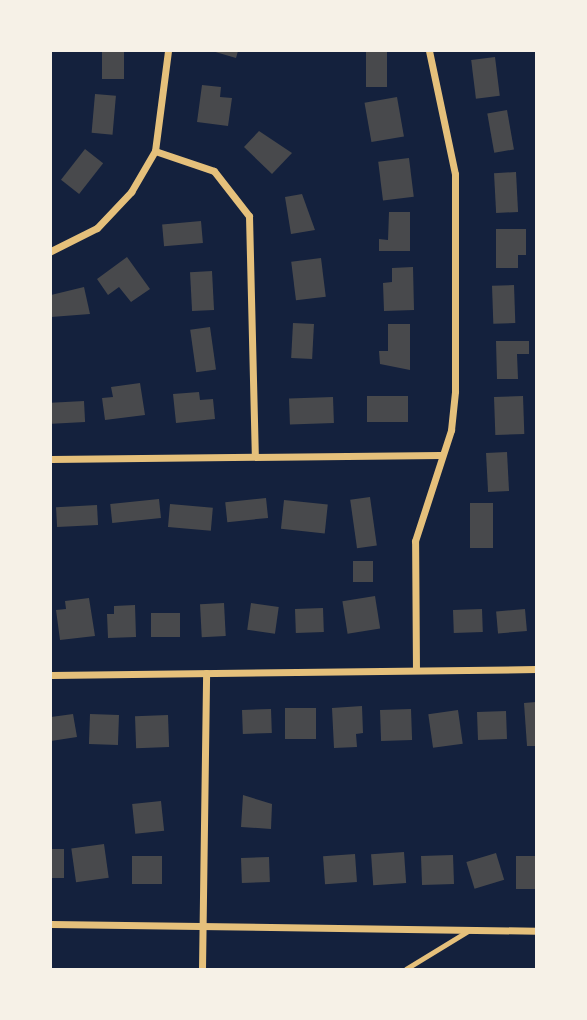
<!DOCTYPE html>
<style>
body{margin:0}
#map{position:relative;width:587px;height:1020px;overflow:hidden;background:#14213d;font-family:"Nunito Sans",sans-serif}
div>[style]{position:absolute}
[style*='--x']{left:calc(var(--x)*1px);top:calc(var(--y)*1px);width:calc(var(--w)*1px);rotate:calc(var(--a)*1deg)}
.building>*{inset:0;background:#48494c;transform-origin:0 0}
.service>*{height:4.5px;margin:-2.25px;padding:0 2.25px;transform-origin:2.25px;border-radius:2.25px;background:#e5c07b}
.minor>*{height:7px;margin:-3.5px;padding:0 3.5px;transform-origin:3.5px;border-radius:3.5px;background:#e5c07b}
span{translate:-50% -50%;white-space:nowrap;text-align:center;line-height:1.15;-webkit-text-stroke:7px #f6f1e7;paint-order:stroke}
.frame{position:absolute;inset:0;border:52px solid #f6f1e7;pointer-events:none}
</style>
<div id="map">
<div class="building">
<div style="left:102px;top:51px;width:22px;height:28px"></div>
<div style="clip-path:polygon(212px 51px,238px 51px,236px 58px)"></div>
<div style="left:366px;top:51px;width:21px;height:36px"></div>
<div style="left:495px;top:57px;width:39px;height:24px;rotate:83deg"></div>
<div style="clip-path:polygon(202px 85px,221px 87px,220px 97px,232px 98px,228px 126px,197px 122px)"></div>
<div style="left:95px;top:94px;width:21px;height:39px;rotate:5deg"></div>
<div style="left:397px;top:97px;width:40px;height:33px;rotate:80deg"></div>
<div style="left:507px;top:110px;width:40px;height:20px;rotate:80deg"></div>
<div style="clip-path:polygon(259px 131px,292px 153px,272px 174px,244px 147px)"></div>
<div style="left:85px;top:149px;width:23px;height:39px;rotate:38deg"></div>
<div style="left:409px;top:158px;width:39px;height:31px;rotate:83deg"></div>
<div style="left:516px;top:172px;width:40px;height:22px;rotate:87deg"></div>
<div style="clip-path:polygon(302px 194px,315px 230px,291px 234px,285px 197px)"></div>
<div style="clip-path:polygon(389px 212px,410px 212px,410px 251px,379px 251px,379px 239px,388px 240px)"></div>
<div style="left:201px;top:221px;width:22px;height:39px;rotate:85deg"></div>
<div style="clip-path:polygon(496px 229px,526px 229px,526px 255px,518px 255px,518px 268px,496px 268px)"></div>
<div style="clip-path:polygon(127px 257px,150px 289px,131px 302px,119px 287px,108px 295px,97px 279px)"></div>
<div style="left:321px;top:258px;width:39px;height:30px;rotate:83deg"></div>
<div style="clip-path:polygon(413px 267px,414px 310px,384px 311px,383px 283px,392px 282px,392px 268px)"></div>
<div style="left:212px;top:271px;width:39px;height:22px;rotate:87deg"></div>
<div style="left:514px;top:285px;width:38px;height:22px;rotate:88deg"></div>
<div style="clip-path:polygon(84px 287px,90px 314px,51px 317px,51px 295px)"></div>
<div style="left:293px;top:323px;width:21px;height:35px;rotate:3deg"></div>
<div style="clip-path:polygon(388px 324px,410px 324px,410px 370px,380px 364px,379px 351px,388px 351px)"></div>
<div style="left:210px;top:327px;width:43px;height:20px;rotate:82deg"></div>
<div style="clip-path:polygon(496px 341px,529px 341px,529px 354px,517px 354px,518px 379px,497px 379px)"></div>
<div style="clip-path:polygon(140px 383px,145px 415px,105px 420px,102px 398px,113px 397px,111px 387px)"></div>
<div style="clip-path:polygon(199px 392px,200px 400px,213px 399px,215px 419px,176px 423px,173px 394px)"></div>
<div style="left:408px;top:396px;width:26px;height:41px;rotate:90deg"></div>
<div style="left:523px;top:396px;width:38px;height:29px;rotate:88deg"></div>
<div style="left:333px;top:397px;width:26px;height:44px;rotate:88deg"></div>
<div style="left:84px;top:401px;width:21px;height:33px;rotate:87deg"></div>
<div style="left:507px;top:452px;width:39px;height:21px;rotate:87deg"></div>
<div style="left:370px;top:497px;width:49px;height:20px;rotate:82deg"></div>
<div style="left:266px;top:498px;width:20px;height:41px;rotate:84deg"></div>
<div style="left:159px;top:499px;width:19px;height:49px;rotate:84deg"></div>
<div style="left:284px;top:500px;width:44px;height:29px;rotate:6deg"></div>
<div style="left:470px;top:503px;width:23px;height:45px"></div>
<div style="left:170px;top:504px;width:43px;height:23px;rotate:5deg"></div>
<div style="left:97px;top:505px;width:20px;height:41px;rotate:87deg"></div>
<div style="left:353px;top:561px;width:20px;height:21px"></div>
<div style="left:375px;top:596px;width:33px;height:33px;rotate:81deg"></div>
<div style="clip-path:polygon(89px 598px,95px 636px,60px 640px,56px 610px,66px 609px,65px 601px)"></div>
<div style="left:224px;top:603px;width:33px;height:24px;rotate:87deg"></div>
<div style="left:251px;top:603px;width:28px;height:27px;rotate:8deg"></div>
<div style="clip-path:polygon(135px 605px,136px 637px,108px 638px,107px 614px,114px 614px,114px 606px)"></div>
<div style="left:323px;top:608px;width:24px;height:28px;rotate:88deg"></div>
<div style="left:482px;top:609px;width:23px;height:29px;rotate:88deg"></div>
<div style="left:525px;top:609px;width:22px;height:29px;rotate:85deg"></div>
<div style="left:180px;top:613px;width:24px;height:29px;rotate:90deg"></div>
<div style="clip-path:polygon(536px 702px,536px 746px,527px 746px,524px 703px)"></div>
<div style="clip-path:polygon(362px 706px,363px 733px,356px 734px,357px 747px,334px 748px,332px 708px)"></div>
<div style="left:285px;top:708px;width:31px;height:31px"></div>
<div style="left:271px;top:709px;width:24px;height:29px;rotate:88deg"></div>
<div style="left:411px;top:709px;width:31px;height:31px;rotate:88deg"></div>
<div style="left:458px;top:710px;width:34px;height:30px;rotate:82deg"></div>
<div style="left:506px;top:711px;width:28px;height:29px;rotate:88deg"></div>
<div style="clip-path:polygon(73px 714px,77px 737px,51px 741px,51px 717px)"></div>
<div style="left:90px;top:714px;width:29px;height:30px;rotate:2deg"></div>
<div style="left:168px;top:715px;width:32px;height:33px;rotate:88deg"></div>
<div style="clip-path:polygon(243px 795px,272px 804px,271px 829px,241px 827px)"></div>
<div style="left:161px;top:801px;width:30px;height:29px;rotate:84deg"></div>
<div style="left:104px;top:844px;width:34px;height:33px;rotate:82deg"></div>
<div style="left:51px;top:849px;width:13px;height:29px"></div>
<div style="left:404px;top:852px;width:31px;height:33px;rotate:86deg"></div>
<div style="left:496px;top:853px;width:28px;height:31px;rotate:73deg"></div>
<div style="left:355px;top:854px;width:28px;height:32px;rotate:86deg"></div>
<div style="left:453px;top:855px;width:29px;height:32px;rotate:88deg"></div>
<div style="left:132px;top:856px;width:30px;height:28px"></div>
<div style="left:536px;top:856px;width:33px;height:20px;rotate:90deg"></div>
<div style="left:269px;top:857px;width:25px;height:28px;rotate:88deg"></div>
</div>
<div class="service">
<div style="--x:406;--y:969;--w:73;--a:-31.5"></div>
</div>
<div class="minor">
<div style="--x:155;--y:151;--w:62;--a:18.7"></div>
<div style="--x:214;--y:171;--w:57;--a:52.1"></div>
<div style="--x:249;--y:216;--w:240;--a:88.6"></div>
<div style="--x:51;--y:251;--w:51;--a:-26.6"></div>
<div style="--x:97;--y:228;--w:50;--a:-46.6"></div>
<div style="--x:131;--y:192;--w:48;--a:-59.7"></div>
<div style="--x:155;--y:151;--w:101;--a:-82.6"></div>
<div style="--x:51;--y:459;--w:389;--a:-0.6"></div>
<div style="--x:416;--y:670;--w:129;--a:-90.4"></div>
<div style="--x:415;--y:541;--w:117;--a:-72"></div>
<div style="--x:451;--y:430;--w:39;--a:-84"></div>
<div style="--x:455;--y:391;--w:217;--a:-90"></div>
<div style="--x:455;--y:174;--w:126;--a:-101.9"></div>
<div style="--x:51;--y:675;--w:485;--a:-0.7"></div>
<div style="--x:51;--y:924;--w:485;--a:0.8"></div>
<div style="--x:202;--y:969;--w:296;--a:-89.2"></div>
</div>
<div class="frame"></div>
</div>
